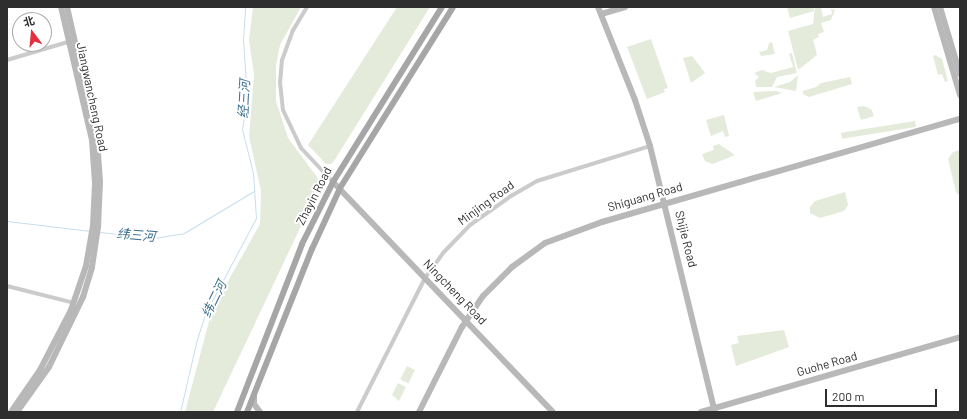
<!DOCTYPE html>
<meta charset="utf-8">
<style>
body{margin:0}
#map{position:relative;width:967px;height:419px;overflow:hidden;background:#fff;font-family:Barlow,"Noto Sans SC",sans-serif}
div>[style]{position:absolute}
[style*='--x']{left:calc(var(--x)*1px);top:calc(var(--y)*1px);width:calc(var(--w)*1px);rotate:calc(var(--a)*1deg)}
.green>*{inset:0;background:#e4ebdb;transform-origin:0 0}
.stream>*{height:1px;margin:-0.5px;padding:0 0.5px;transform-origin:0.5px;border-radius:0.5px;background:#c7deeb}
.street>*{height:4px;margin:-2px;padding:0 2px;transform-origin:2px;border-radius:2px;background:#cbcbcb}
.secondary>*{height:6px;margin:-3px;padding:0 3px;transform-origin:3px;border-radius:3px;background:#b8b8b8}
.primary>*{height:6px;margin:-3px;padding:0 3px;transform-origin:3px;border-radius:3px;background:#a6a6a6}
span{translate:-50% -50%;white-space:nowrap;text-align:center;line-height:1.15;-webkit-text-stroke:4px #fff;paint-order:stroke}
.street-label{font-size:12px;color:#2e2e2e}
.water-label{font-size:13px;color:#3b7190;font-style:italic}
.frame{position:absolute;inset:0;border:8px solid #2e2e2e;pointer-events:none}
.north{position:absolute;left:12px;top:12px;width:40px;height:40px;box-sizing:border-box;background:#fff;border:1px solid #ababab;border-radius:50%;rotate:344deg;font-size:11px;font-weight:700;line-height:16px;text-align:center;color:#2e2e2e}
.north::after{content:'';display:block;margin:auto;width:14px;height:18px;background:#e62e40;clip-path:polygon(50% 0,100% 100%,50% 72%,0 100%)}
.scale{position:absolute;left:825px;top:389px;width:112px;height:18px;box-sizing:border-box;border:2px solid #2e2e2e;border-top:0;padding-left:5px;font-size:12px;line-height:14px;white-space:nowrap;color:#2e2e2e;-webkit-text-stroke:3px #fff;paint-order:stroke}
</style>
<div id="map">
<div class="green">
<div style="clip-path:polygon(253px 7px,301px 7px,280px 45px,276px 66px,276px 101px,288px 138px,317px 177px,319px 188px,213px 412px,185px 412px,212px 310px,260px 224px,261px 191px,249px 136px,254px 75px,249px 40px)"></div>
<div style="clip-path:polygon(397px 7px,430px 7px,334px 161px,331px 164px,326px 164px,308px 145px)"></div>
<div style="clip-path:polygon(787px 7px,814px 7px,814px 11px,790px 18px)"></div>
<div style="clip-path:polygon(815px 7px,821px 7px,823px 17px,832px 14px,831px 9px,835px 10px,831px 20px,821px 23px,824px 32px,818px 34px,819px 37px,813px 40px,817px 55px,798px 70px,788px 31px,813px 24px)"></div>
<div style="clip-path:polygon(651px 39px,668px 88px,664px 89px,665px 92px,647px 99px,627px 47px)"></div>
<div style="clip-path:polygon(772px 42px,775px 54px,761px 56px,759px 52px,767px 50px,769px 43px)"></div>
<div style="clip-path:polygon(792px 53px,797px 73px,777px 77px,772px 87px,756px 87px,755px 81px,759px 77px,754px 73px,762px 70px,771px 73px,793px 67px,789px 54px)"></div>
<div style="clip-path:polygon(935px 55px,942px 59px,948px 81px,945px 82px,942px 74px,938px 75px,933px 56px)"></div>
<div style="clip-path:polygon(692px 56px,705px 73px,691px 83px,683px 58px)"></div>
<div style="clip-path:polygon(798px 75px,796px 91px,774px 87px,790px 82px)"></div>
<div style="clip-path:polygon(850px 77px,852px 84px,809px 97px,803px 94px,803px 91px,816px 87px,821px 83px)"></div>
<div style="clip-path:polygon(776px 91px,782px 93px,756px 101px,753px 92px)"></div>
<div style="clip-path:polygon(864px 106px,871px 109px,874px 116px,861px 120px,857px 107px)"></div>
<div style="clip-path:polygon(724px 115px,729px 136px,725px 137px,723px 131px,711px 136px,706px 120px)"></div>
<div style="left:915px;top:121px;width:6px;height:75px;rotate:81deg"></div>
<div style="clip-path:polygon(719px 144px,735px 155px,713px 164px,705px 161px,702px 154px,714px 150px,713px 146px)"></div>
<div style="clip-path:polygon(960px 150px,960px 196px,956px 192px,948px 159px,953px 152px)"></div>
<div style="clip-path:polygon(845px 192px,848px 205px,844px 211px,820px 218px,810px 213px,810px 207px,815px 201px)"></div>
<div style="clip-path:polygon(784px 330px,789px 347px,736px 366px,731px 345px,739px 343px,737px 336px)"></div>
<div style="left:407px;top:366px;width:9px;height:15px;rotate:27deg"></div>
<div style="clip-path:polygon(398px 383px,406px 387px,399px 401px,392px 395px)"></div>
</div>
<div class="stream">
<div style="--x:7;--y:221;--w:84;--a:6.9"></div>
<div style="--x:100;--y:232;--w:54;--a:6.3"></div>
<div style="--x:154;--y:238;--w:30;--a:-9"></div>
<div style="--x:184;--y:233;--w:82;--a:-31"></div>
<div style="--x:180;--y:412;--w:75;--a:-76.9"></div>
<div style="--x:197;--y:339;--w:28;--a:-72"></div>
<div style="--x:206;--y:312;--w:106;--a:-62"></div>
<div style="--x:256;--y:218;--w:45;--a:-93.8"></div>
<div style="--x:253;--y:173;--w:45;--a:-104"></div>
<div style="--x:242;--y:129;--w:31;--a:-81"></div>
<div style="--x:247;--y:98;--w:59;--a:-93.9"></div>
<div style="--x:243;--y:39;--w:32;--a:-86"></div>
</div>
<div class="street">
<div style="--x:307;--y:7;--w:27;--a:121"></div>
<div style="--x:293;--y:30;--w:32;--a:110"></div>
<div style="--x:282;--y:60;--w:22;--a:95"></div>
<div style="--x:280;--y:82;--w:28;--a:84"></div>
<div style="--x:283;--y:110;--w:42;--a:64.7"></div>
<div style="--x:301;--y:148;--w:47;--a:46.7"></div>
<div style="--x:7;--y:60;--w:67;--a:-16.5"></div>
<div style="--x:7;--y:286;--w:69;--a:14.2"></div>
<div style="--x:357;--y:412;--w:150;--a:-63.1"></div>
<div style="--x:425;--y:278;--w:32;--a:-54"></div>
<div style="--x:444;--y:252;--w:37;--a:-46"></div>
<div style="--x:470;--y:225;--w:50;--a:-35.3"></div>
<div style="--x:511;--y:196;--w:30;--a:-30"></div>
<div style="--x:537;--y:181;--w:118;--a:-17.2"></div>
</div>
<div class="secondary">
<div style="--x:598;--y:7;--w:100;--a:68.3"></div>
<div style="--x:635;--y:100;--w:48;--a:71.9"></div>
<div style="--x:650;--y:146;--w:274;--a:76.3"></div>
<div style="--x:934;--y:7;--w:92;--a:73.5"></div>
<div style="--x:940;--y:7;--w:70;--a:73.4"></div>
<div style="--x:601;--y:14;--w:25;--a:-16"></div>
<div style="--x:333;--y:182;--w:318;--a:46.3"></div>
<div style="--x:254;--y:396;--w:8;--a:90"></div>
<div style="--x:254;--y:404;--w:10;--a:53"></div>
<div style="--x:11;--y:412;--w:51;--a:-55.4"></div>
<div style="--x:40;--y:370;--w:68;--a:-62.7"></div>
<div style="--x:71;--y:310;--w:46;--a:-71.2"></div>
<div style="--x:86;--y:266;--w:41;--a:-80.1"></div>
<div style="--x:93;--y:226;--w:43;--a:-87.3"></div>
<div style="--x:95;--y:183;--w:43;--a:-94"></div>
<div style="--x:92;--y:140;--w:137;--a:-103.1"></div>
<div style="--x:17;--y:412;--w:55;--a:-54.6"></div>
<div style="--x:49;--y:367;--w:78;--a:-64.1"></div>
<div style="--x:83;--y:297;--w:31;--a:-73"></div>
<div style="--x:92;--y:267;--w:40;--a:-81.5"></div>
<div style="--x:98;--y:227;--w:45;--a:-87.5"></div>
<div style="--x:100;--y:182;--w:43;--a:-94"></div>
<div style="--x:97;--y:139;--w:135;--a:-102.8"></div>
<div style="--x:419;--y:412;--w:95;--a:-63.2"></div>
<div style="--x:462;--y:327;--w:37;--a:-56"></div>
<div style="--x:483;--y:296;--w:41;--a:-45"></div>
<div style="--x:512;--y:267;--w:41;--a:-36"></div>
<div style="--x:545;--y:243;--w:61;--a:-20.2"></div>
<div style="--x:602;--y:222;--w:373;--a:-16.1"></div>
<div style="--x:701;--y:412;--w:270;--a:-16.1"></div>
</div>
<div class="primary">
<div style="--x:237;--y:412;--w:180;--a:-68.8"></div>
<div style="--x:302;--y:244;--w:69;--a:-63.4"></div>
<div style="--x:333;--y:182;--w:206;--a:-58.1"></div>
<div style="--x:247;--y:412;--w:175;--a:-68.3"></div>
<div style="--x:312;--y:249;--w:67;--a:-65.3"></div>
<div style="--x:340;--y:188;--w:213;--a:-58"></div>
</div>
<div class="street-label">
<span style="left:92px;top:97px;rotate:78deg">Jiangwancheng Road</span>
<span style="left:314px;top:196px;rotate:-63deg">Zhayin Road</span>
<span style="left:645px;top:197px;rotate:-16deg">Shiguang Road</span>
<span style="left:486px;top:203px;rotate:-36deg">Minjing Road</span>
<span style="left:686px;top:239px;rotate:76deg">Shijie Road</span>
<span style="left:455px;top:292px;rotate:46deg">Ningcheng Road</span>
<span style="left:827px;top:364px;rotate:-16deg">Guohe Road</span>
</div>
<div class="water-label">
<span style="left:244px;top:99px;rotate:-87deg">经三河</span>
<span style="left:136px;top:235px;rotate:5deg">纬三河</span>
<span style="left:214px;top:299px;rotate:-64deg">纬二河</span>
</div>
<div class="frame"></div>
<div class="north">北</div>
<div class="scale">200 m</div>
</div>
